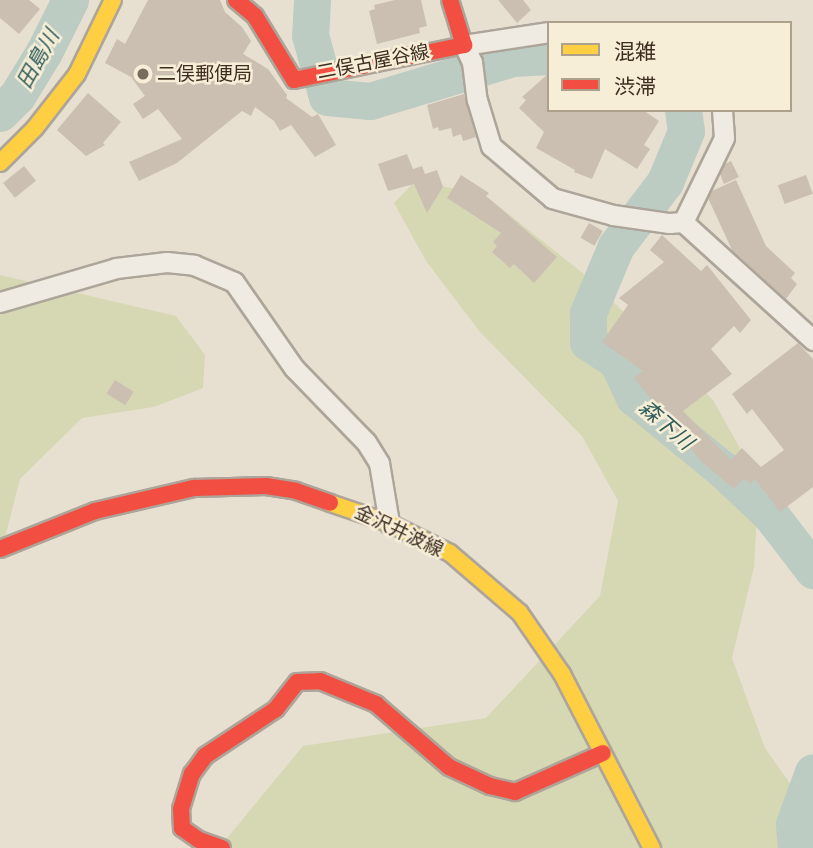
<!DOCTYPE html>
<meta charset="utf-8">
<style>
body{margin:0}
#map{position:relative;width:813px;height:848px;overflow:hidden;background:#e7e0d1;font-family:"Times New Roman","Noto Sans JP",serif}
div>[style]{position:absolute}
[style*='--x']{left:calc(var(--x)*1px);top:calc(var(--y)*1px);width:calc(var(--w)*1px);rotate:calc(var(--a)*1deg)}
.green>*{inset:0;background:#d6d7b3}
.river>*{height:37px;margin:-18.5px;padding:0 18.5px;transform-origin:18.5px;border-radius:18.5px;background:#bcccc2}
.building>*{inset:0;background:#cbbfb2;transform-origin:0 0}
.roads{filter:drop-shadow(2px 0 #ada599) drop-shadow(-2px 0 #ada599) drop-shadow(0 2px #ada599) drop-shadow(0 -2px #ada599)}
.street>*{height:19px;margin:-9.5px;padding:0 9.5px;transform-origin:9.5px;border-radius:9.5px;background:#efebe3}
.slow>*{height:16px;margin:-8px;padding:0 8px;transform-origin:8px;border-radius:8px;background:#ffcf43}
.jam>*{height:16px;margin:-8px;padding:0 8px;transform-origin:8px;border-radius:8px;background:#f24e42}
.dots>*{width:19px;height:19px;translate:-50% -50%;box-sizing:border-box;border:4px solid #f7eed8;border-radius:50%}
span{translate:-50% -50%;white-space:nowrap;text-align:center;line-height:1.15;-webkit-text-stroke:5px #f7eed8;paint-order:stroke}
.street-label{font-size:19px;color:#3d2e20}
.poi-label{font-size:19px;color:#3d2e20}
.left{translate:0 -50%;text-align:left}
.water-label{font-size:21px;color:#2f5d5a;font-style:italic}
.legend{position:absolute;left:547px;top:21px;width:245px;height:91px;box-sizing:border-box;background:#f7eed8;border:2px solid #ada18e;margin:0;padding:9px 12px;list-style:none;font-size:21px;color:#3d2e20}
.legend li{display:flex;align-items:center;gap:14px;height:35px}
.legend b{width:35px;border:2px solid #ada18e}
</style>
<div id="map">
<div class="green">
<div style="clip-path:polygon(416px 180px,486px 196px,590px 279px,713px 400px,759px 482px,754px 567px,732px 658px,765px 748px,813px 816px,813px 848px,219px 848px,303px 746px,486px 718px,600px 596px,618px 501px,582px 436px,480px 332px,426px 261px,394px 203px)"></div>
<div style="clip-path:polygon(0 275px,176px 316px,205px 355px,203px 388px,154px 407px,82px 418px,20px 479px,0 557px)"></div>
</div>
<div class="river">
<div style="--x:312;--y:0;--w:35;--a:93"></div>
<div style="--x:310;--y:35;--w:64;--a:74.7"></div>
<div style="--x:327;--y:97;--w:43;--a:5.3"></div>
<div style="--x:370;--y:101;--w:148;--a:-16.8"></div>
<div style="--x:512;--y:58;--w:37;--a:-3"></div>
<div style="--x:683;--y:110;--w:21;--a:82"></div>
<div style="--x:686;--y:131;--w:55;--a:112.4"></div>
<div style="--x:665;--y:182;--w:81;--a:127.4"></div>
<div style="--x:616;--y:246;--w:73;--a:112.7"></div>
<div style="--x:588;--y:313;--w:29;--a:90"></div>
<div style="--x:588;--y:342;--w:35;--a:33"></div>
<div style="--x:617;--y:361;--w:40;--a:65"></div>
<div style="--x:634;--y:397;--w:114;--a:39.3"></div>
<div style="--x:722;--y:469;--w:66;--a:43.2"></div>
<div style="--x:770;--y:514;--w:71;--a:52.5"></div>
<div style="--x:0;--y:113;--w:24;--a:-45"></div>
<div style="--x:17;--y:96;--w:52;--a:-58.5"></div>
<div style="--x:44;--y:52;--w:58;--a:-63.4"></div>
<div style="--x:796;--y:848;--w:24;--a:-95"></div>
<div style="--x:794;--y:824;--w:55;--a:-69.9"></div>
</div>
<div class="building">
<div style="clip-path:polygon(0 0,29px 0,40px 9px,19px 34px,0 18px)"></div>
<div style="clip-path:polygon(148px 0,220px 0,225px 12px,242px 27px,251px 41px,243px 54px,268px 69px,287px 95px,286px 98px,312px 117px,318px 114px,336px 145px,315px 157px,291px 125px,280px 131px,274px 121px,255px 107px,251px 116px,242px 111px,177px 163px,139px 181px,129px 162px,182px 139px,158px 109px,143px 119px,133px 104px,145px 96px,131px 77px,105px 63px,117px 39px,125px 44px)"></div>
<div style="clip-path:polygon(395px 0,421px 0,427px 26px,419px 28px,420px 33px,377px 44px,369px 11px,375px 9px,374px 5px)"></div>
<div style="clip-path:polygon(498px 0,523px 0,531px 10px,517px 23px)"></div>
<div style="clip-path:polygon(549px 73px,549px 110px,643px 110px,659px 121px,644px 145px,650px 149px,637px 169px,605px 149px,592px 179px,574px 172px,575px 170px,536px 148px,544px 132px,519px 108px,526px 100px,522px 97px)"></div>
<div style="clip-path:polygon(88px 93px,121px 122px,103px 143px,105px 145px,86px 156px,57px 130px)"></div>
<div style="clip-path:polygon(464px 94px,476px 137px,463px 141px,461px 134px,453px 137px,451px 128px,439px 131px,438px 127px,433px 129px,427px 105px)"></div>
<div style="clip-path:polygon(407px 154px,413px 169px,422px 166px,425px 174px,437px 170px,443px 187px,427px 213px,414px 184px,388px 191px,378px 164px)"></div>
<div style="clip-path:polygon(731px 161px,739px 177px,724px 184px,720px 174px,725px 164px)"></div>
<div style="left:24px;top:166px;width:19px;height:27px;rotate:51deg"></div>
<div style="clip-path:polygon(461px 175px,489px 193px,486px 196px,557px 257px,534px 283px,514px 264px,510px 268px,492px 252px,497px 246px,493px 242px,501px 233px,447px 198px)"></div>
<div style="left:806px;top:175px;width:20px;height:30px;rotate:70deg"></div>
<div style="clip-path:polygon(736px 180px,766px 246px,795px 273px,791px 278px,797px 284px,786px 299px,732px 250px,708px 198px,712px 191px)"></div>
<div style="left:589px;top:223px;width:16px;height:17px;rotate:30deg"></div>
<div style="clip-path:polygon(662px 235px,701px 271px,707px 265px,751px 320px,740px 333px,734px 326px,711px 349px,732px 374px,683px 411px,731px 460px,742px 448px,761px 467px,784px 450px,752px 409px,747px 414px,732px 394px,798px 343px,813px 359px,813px 487px,780px 512px,755px 479px,750px 484px,745px 479px,741px 481px,734px 489px,702px 462px,634px 378px,643px 371px,602px 342px,628px 305px,619px 298px,664px 262px,650px 250px)"></div>
<div style="left:115px;top:380px;width:22px;height:16px;rotate:32deg"></div>
</div>
<div class="roads">
<div class="street">
<div style="--x:549;--y:32;--w:86;--a:171.3"></div>
<div style="--x:464;--y:45;--w:19;--a:65"></div>
<div style="--x:472;--y:62;--w:38;--a:83"></div>
<div style="--x:477;--y:100;--w:48;--a:73.1"></div>
<div style="--x:491;--y:146;--w:80;--a:40.4"></div>
<div style="--x:552;--y:198;--w:63;--a:15.6"></div>
<div style="--x:613;--y:215;--w:57;--a:8.1"></div>
<div style="--x:669;--y:223;--w:14;--a:-4"></div>
<div style="--x:683;--y:222;--w:176;--a:42.2"></div>
<div style="--x:683;--y:222;--w:93;--a:-64"></div>
<div style="--x:724;--y:138;--w:28;--a:-94"></div>
<div style="--x:0;--y:302;--w:121;--a:-16.3"></div>
<div style="--x:116;--y:268;--w:51;--a:-6.7"></div>
<div style="--x:167;--y:262;--w:27;--a:6"></div>
<div style="--x:194;--y:265;--w:43;--a:23"></div>
<div style="--x:234;--y:282;--w:105;--a:55.1"></div>
<div style="--x:294;--y:368;--w:103;--a:45.8"></div>
<div style="--x:366;--y:442;--w:25;--a:58"></div>
<div style="--x:379;--y:463;--w:61;--a:80.5"></div>
</div>
<div class="slow">
<div style="--x:0;--y:163;--w:49;--a:-45"></div>
<div style="--x:35;--y:128;--w:68;--a:-52.1"></div>
<div style="--x:77;--y:74;--w:82;--a:-64.1"></div>
<div style="--x:330;--y:503;--w:62;--a:18.7"></div>
<div style="--x:389;--y:523;--w:68;--a:26.2"></div>
<div style="--x:450;--y:553;--w:92;--a:40.6"></div>
<div style="--x:520;--y:613;--w:74;--a:55.5"></div>
<div style="--x:562;--y:674;--w:196;--a:62.7"></div>
</div>
<div class="jam">
<div style="--x:236;--y:0;--w:25;--a:40"></div>
<div style="--x:255;--y:16;--w:75;--a:58.6"></div>
<div style="--x:294;--y:80;--w:174;--a:-11.6"></div>
<div style="--x:464;--y:45;--w:47;--a:-107.3"></div>
<div style="--x:0;--y:549;--w:102;--a:-21.8"></div>
<div style="--x:95;--y:511;--w:102;--a:-13.1"></div>
<div style="--x:194;--y:488;--w:72;--a:-1.6"></div>
<div style="--x:266;--y:486;--w:30;--a:9"></div>
<div style="--x:296;--y:491;--w:36;--a:19"></div>
<div style="--x:222;--y:848;--w:24;--a:-161"></div>
<div style="--x:199;--y:840;--w:21;--a:-145"></div>
<div style="--x:182;--y:828;--w:19;--a:-93"></div>
<div style="--x:181;--y:809;--w:37;--a:-73"></div>
<div style="--x:192;--y:774;--w:22;--a:-54"></div>
<div style="--x:205;--y:756;--w:85;--a:-33.5"></div>
<div style="--x:276;--y:709;--w:34;--a:-52"></div>
<div style="--x:297;--y:682;--w:23;--a:-2"></div>
<div style="--x:320;--y:681;--w:61;--a:22.3"></div>
<div style="--x:376;--y:704;--w:96;--a:40.8"></div>
<div style="--x:449;--y:767;--w:45;--a:24.9"></div>
<div style="--x:490;--y:786;--w:26;--a:13"></div>
<div style="--x:515;--y:792;--w:96;--a:-23.9"></div>
</div>
</div>
<div class="dots">
<div style="left:143px;top:74px;background:#786c5e"></div>
</div>
<div class="street-label">
<span style="left:373px;top:62px;rotate:-11deg">二俣古屋谷線</span>
<span style="left:399px;top:531px;rotate:25deg">金沢井波線</span>
</div>
<div class="poi-label">
<span class="left" style="left:157px;top:74px">二俣郵便局</span>
</div>
<div class="water-label">
<span style="left:38px;top:59px;rotate:-61deg">田島川</span>
<span style="left:666px;top:425px;rotate:41deg">森下川</span>
</div>
<ul class="legend">
<li><b style="height:9px;background:#ffcf43"></b>混雑</li>
<li><b style="height:9px;background:#f24e42"></b>渋滞</li>
</ul>
</div>
